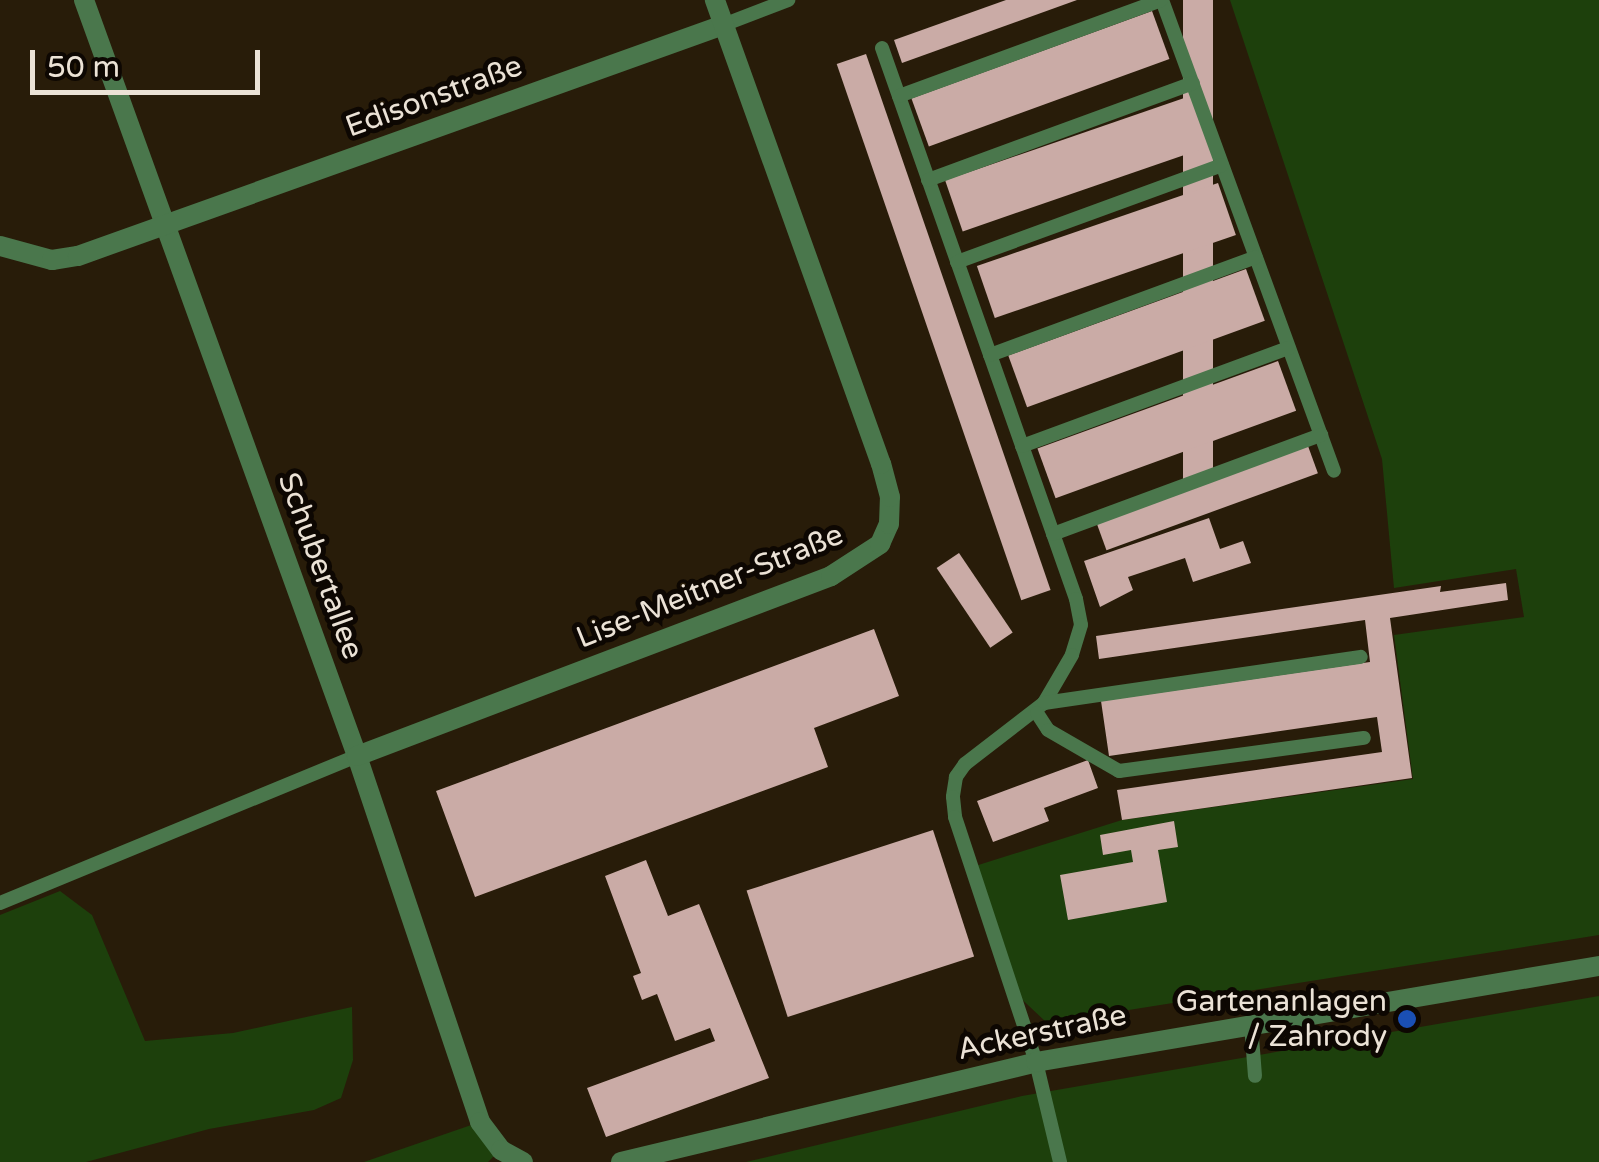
<!DOCTYPE html>
<meta charset="utf-8">
<style>
body{margin:0}
#map{position:relative;width:1599px;height:1162px;overflow:hidden;background:#281c09;font-family:"Varela Round",sans-serif}
div>[style]{position:absolute}
[style*='--x']{left:calc(var(--x)*1px);top:calc(var(--y)*1px);width:calc(var(--w)*1px);rotate:calc(var(--a)*1deg)}
.green>*{inset:0;background:#1d400c}
.building>*{inset:0;background:#caaba6;transform-origin:0 0}
.service>*{height:14px;margin:-7px;padding:0 7px;transform-origin:7px;border-radius:7px;background:#4a774c}
.minor>*{height:20px;margin:-10px;padding:0 10px;transform-origin:10px;border-radius:10px;background:#4a774c}
.dots>*{width:28px;height:28px;translate:-50% -50%;box-sizing:border-box;border:5px solid #0d0702;border-radius:50%}
span{translate:-50% -50%;white-space:nowrap;text-align:center;line-height:1.15;-webkit-text-stroke:10px #0d0702;paint-order:stroke}
.street-label{font-size:30px;color:#ebe2d6}
.poi-label{font-size:30px;color:#ebe2d6}
.right{translate:-100% -50%;text-align:right}
.scale{position:absolute;left:30px;top:50px;width:230px;height:45px;box-sizing:border-box;border:5px solid #ebe2d6;border-top:0;padding-left:12px;font-size:30px;line-height:35px;white-space:nowrap;color:#ebe2d6;-webkit-text-stroke:8px #0d0702;paint-order:stroke}
</style>
<div id="map">
<div class="green">
<div style="clip-path:polygon(1230px 0,1599px 0,1599px 935px,1047px 1023px,1012px 990px,972px 867px,1122px 820px,1413px 779px,1394px 635px,1524px 617px,1516px 569px,1394px 588px,1382px 459px)"></div>
<div style="clip-path:polygon(60px 891px,92px 915px,145px 1041px,233px 1033px,352px 1007px,353px 1060px,341px 1098px,314px 1110px,209px 1129px,86px 1162px,0 1162px,0 915px)"></div>
<div style="clip-path:polygon(1599px 996px,1599px 1162px,746px 1162px,1022px 1096px)"></div>
<div style="clip-path:polygon(480px 1122px,500px 1150px,488px 1162px,364px 1162px)"></div>
</div>
<div class="building">
<div style="clip-path:polygon(1006px 0,1077px 0,902px 63px,894px 40px)"></div>
<div style="left:1183px;top:0;width:30px;height:493px"></div>
<div style="left:1152px;top:11px;width:51px;height:256px;rotate:70deg"></div>
<div style="left:866px;top:54px;width:567px;height:31px;rotate:71deg"></div>
<div style="left:1190px;top:96px;width:54px;height:259px;rotate:71deg"></div>
<div style="left:1218px;top:183px;width:55px;height:255px;rotate:71deg"></div>
<div style="left:1246px;top:269px;width:55px;height:253px;rotate:70deg"></div>
<div style="left:1278px;top:361px;width:53px;height:256px;rotate:70deg"></div>
<div style="left:1308px;top:446px;width:29px;height:225px;rotate:70deg"></div>
<div style="clip-path:polygon(1209px 518px,1220px 549px,1243px 541px,1251px 563px,1193px 582px,1185px 558px,1128px 577px,1133px 590px,1100px 607px,1084px 561px)"></div>
<div style="left:959px;top:553px;width:96px;height:27px;rotate:56deg"></div>
<div style="clip-path:polygon(1506px 583px,1508px 600px,1390px 618px,1412px 778px,1122px 820px,1117px 790px,1382px 752px,1377px 717px,1109px 756px,1101px 701px,1370px 662px,1365px 620px,1099px 659px,1096px 636px,1441px 586px,1440px 592px)"></div>
<div style="clip-path:polygon(874px 629px,899px 696px,814px 728px,828px 767px,475px 897px,436px 791px)"></div>
<div style="clip-path:polygon(1088px 760px,1098px 788px,1044px 808px,1049px 821px,993px 842px,977px 801px)"></div>
<div style="clip-path:polygon(1174px 821px,1178px 847px,1158px 850px,1167px 902px,1068px 920px,1060px 875px,1133px 862px,1131px 850px,1103px 855px,1100px 835px)"></div>
<div style="left:933px;top:830px;width:133px;height:196px;rotate:72deg"></div>
<div style="clip-path:polygon(646px 860px,668px 916px,699px 904px,769px 1078px,606px 1137px,587px 1088px,715px 1041px,710px 1028px,675px 1041px,657px 994px,642px 1000px,633px 976px,641px 973px,605px 876px)"></div>
</div>
<div class="service">
<div style="--x:1162;--y:0;--w:501;--a:69.94"></div>
<div style="--x:723;--y:25;--w:70;--a:-21"></div>
<div style="--x:882;--y:48;--w:584;--a:70.6"></div>
<div style="--x:1076;--y:599;--w:26;--a:79"></div>
<div style="--x:1081;--y:625;--w:31;--a:107"></div>
<div style="--x:1072;--y:655;--w:56;--a:120.3"></div>
<div style="--x:1044;--y:703;--w:100;--a:142.3"></div>
<div style="--x:965;--y:764;--w:16;--a:125"></div>
<div style="--x:956;--y:777;--w:20;--a:99"></div>
<div style="--x:953;--y:797;--w:20;--a:84"></div>
<div style="--x:955;--y:817;--w:258;--a:71.7"></div>
<div style="--x:1036;--y:1062;--w:103;--a:76.5"></div>
<div style="--x:899;--y:96;--w:279;--a:-20.1"></div>
<div style="--x:928;--y:180;--w:282;--a:-20.1"></div>
<div style="--x:957;--y:262;--w:282;--a:-20.1"></div>
<div style="--x:990;--y:355;--w:283;--a:-20.2"></div>
<div style="--x:1022;--y:446;--w:284;--a:-20.2"></div>
<div style="--x:1053;--y:534;--w:286;--a:-20.3"></div>
<div style="--x:1044;--y:703;--w:320;--a:-8.3"></div>
<div style="--x:1037;--y:713;--w:20;--a:57"></div>
<div style="--x:1048;--y:730;--w:82;--a:30"></div>
<div style="--x:1119;--y:771;--w:247;--a:-7.7"></div>
<div style="--x:0;--y:903;--w:386;--a:-22.4"></div>
<div style="--x:1251;--y:1024;--w:52;--a:85.6"></div>
</div>
<div class="minor">
<div style="--x:84;--y:0;--w:804;--a:70.14"></div>
<div style="--x:357;--y:756;--w:386;--a:71.4"></div>
<div style="--x:480;--y:1122;--w:35;--a:53"></div>
<div style="--x:501;--y:1150;--w:25;--a:29"></div>
<div style="--x:0;--y:246;--w:54;--a:15.1"></div>
<div style="--x:52;--y:260;--w:26;--a:-9"></div>
<div style="--x:78;--y:256;--w:685;--a:-19.7"></div>
<div style="--x:357;--y:756;--w:507;--a:-20.79"></div>
<div style="--x:831;--y:576;--w:59;--a:-33.1"></div>
<div style="--x:880;--y:544;--w:22;--a:-66"></div>
<div style="--x:889;--y:524;--w:27;--a:-88"></div>
<div style="--x:890;--y:497;--w:34;--a:-105"></div>
<div style="--x:881;--y:464;--w:493;--a:-109.7"></div>
<div style="--x:621;--y:1162;--w:427;--a:-13.5"></div>
<div style="--x:1036;--y:1062;--w:571;--a:-9.68"></div>
</div>
<div class="dots">
<div style="left:1407px;top:1019px;background:#1a4fb4"></div>
</div>
<div class="street-label">
<span style="left:434px;top:97px;rotate:-20deg">Edisonstraße</span>
<span style="left:320px;top:566px;rotate:70deg">Schubertallee</span>
<span style="left:710px;top:587px;rotate:-22deg">Lise-Meitner-Straße</span>
<span style="left:1042px;top:1033px;rotate:-12deg">Ackerstraße</span>
</div>
<div class="poi-label">
<span class="right" style="left:1387px;top:1019px">Gartenanlagen<br>/ Zahrody</span>
</div>
<div class="scale">50 m</div>
</div>
